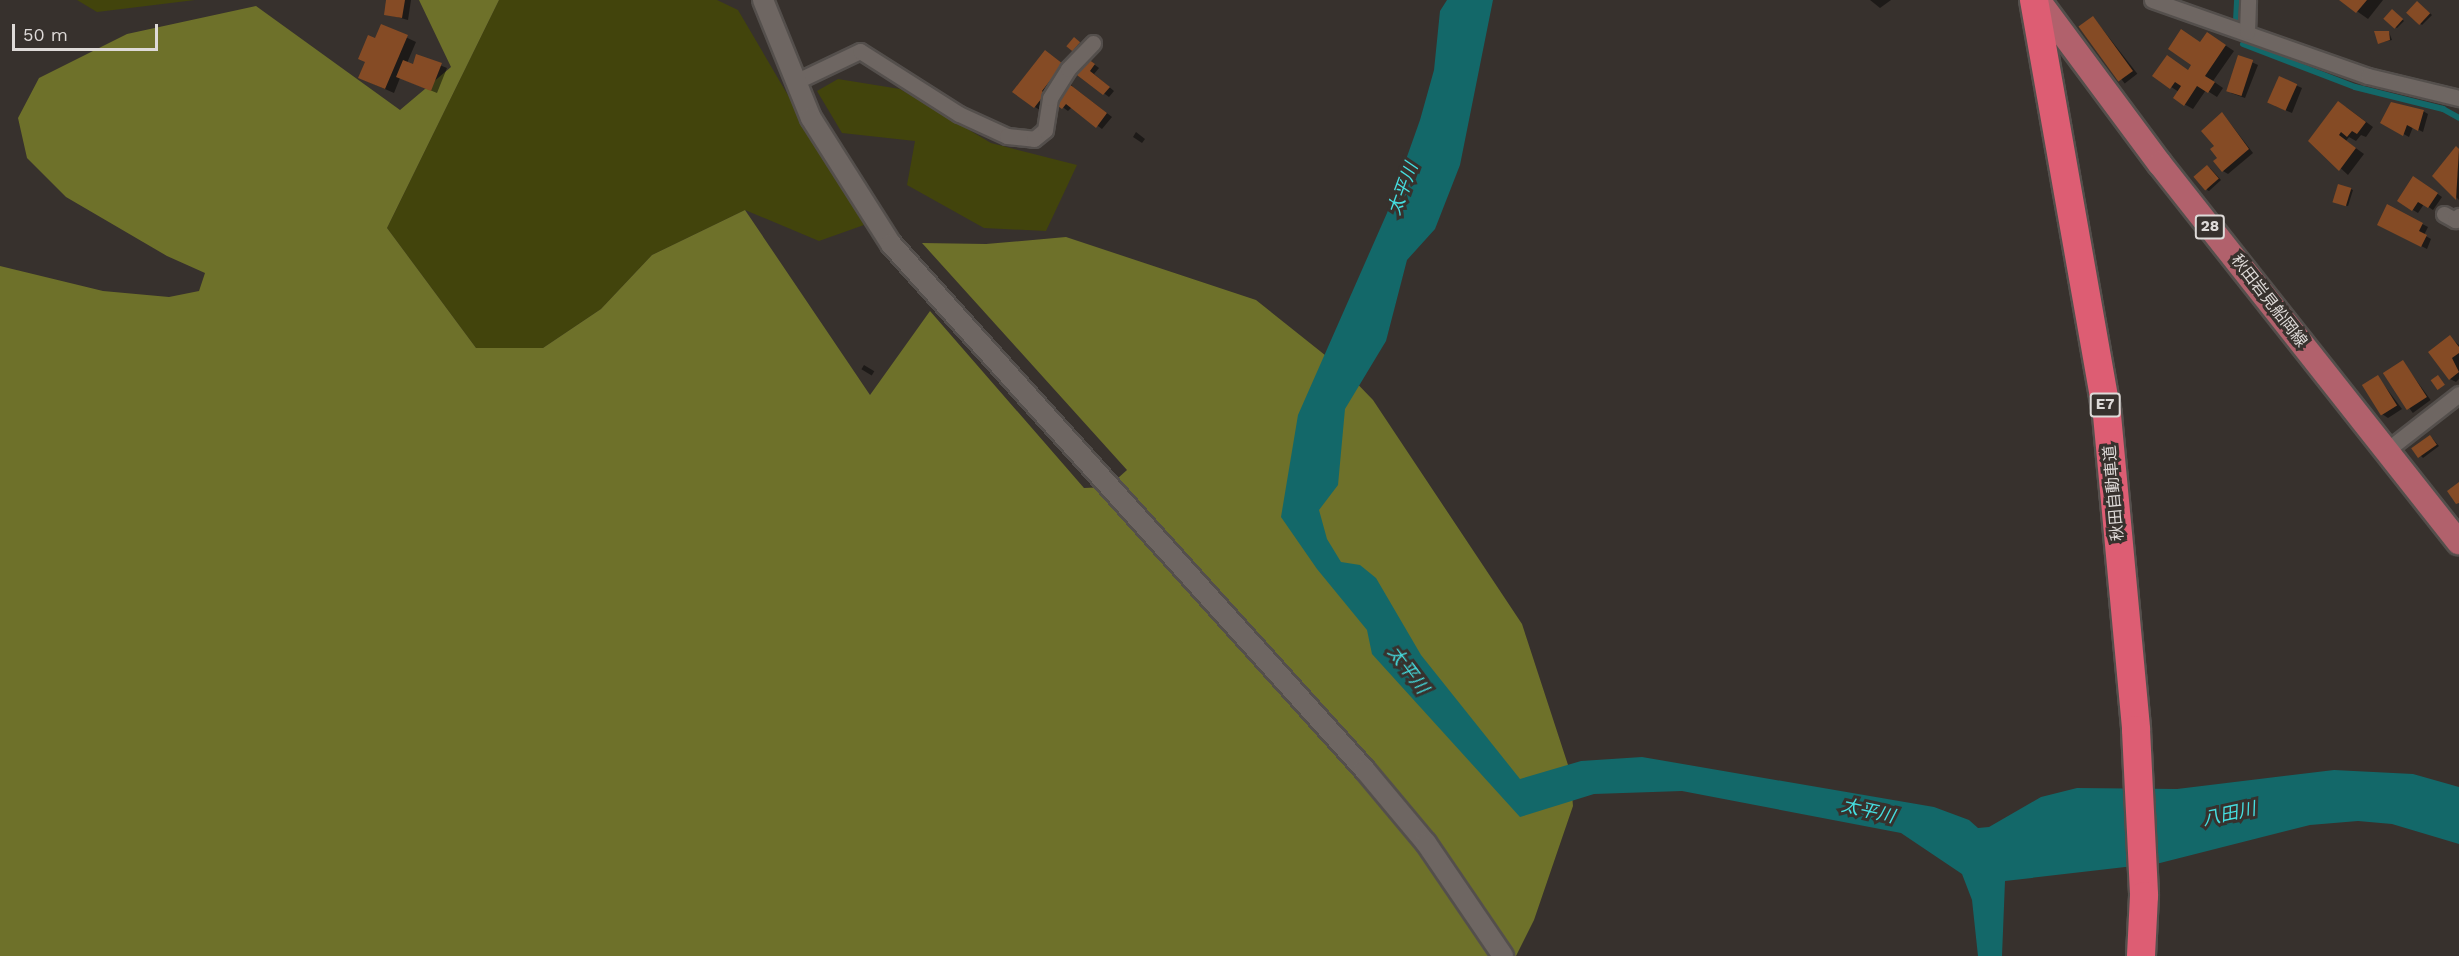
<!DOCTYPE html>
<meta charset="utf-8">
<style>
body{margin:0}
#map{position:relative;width:2459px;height:956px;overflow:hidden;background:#37312d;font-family:"Work Sans","Noto Sans JP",sans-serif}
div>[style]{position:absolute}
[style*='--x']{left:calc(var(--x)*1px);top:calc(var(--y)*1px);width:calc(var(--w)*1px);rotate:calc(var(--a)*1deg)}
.green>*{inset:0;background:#42440c}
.forest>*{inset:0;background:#6e712a}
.water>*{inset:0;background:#136869}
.shadow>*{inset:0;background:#0007;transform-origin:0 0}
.stream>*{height:6px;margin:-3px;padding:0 3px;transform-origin:3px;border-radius:3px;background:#136869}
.building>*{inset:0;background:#854b25;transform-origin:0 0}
.roads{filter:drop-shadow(2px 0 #544f4c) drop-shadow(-2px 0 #544f4c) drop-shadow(0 2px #544f4c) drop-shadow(0 -2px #544f4c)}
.minor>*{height:15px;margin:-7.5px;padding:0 7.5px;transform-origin:7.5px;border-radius:7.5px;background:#6e6662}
.tertiary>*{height:20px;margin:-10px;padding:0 10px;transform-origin:10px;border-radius:10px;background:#6e6662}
.primary>*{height:24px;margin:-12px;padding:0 12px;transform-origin:12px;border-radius:12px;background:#b1616c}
.motorway>*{height:28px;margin:-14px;padding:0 14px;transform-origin:14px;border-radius:14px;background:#dd5d73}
span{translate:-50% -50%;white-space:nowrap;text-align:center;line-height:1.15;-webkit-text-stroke:6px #37312d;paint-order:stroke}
.shield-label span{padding:2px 4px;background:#37312d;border:2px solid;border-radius:4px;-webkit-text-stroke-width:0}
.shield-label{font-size:15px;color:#dedad8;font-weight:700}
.street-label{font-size:16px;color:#dedad8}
.water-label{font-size:18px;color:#45dee0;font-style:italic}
.scale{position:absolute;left:12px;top:24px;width:146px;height:27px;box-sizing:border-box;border:3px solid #dedad8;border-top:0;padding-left:8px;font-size:18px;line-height:21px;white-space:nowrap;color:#dedad8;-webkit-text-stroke:4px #37312d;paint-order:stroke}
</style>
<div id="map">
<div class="green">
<div style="clip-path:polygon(77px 0,195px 0,97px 12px)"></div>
<div style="clip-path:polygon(499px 0,717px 0,738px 10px,864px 225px,819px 241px,745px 210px,652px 255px,601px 309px,543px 348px,476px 348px,387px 228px)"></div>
<div style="clip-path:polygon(838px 79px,900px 89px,991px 143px,1077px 165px,1046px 231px,984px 228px,907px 185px,915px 141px,842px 133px,817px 91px)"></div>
</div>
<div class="forest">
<div style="clip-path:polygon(419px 0,499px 0,387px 228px,476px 348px,543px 348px,601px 309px,652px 255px,745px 210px,870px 395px,930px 311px,1084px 488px,1108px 487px,1127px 470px,922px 243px,986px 244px,1066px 237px,1256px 300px,1345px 371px,1373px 400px,1522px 624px,1570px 771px,1573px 806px,1534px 920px,1516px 956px,0 956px,0 266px,103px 291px,169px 297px,199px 291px,205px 273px,167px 256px,66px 197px,27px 158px,18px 118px,39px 78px,127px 34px,256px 6px,400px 110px,451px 67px)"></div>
</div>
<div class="water">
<div style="clip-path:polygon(1447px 0,1493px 0,1460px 165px,1435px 229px,1407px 260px,1386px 341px,1345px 409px,1338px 485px,1319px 510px,1327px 539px,1341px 562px,1360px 565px,1376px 578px,1421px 655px,1520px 779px,1581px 761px,1642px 757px,1934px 807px,1969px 820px,1978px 828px,1989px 827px,2041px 797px,2077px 788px,2177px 789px,2334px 770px,2413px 774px,2459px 787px,2459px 844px,2392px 824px,2358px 821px,2310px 825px,2160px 863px,2005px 881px,2002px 956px,1978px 956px,1972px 900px,1962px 874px,1901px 833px,1682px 791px,1594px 794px,1520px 817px,1372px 654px,1367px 630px,1317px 569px,1281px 517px,1298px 415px,1387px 213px,1420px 120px,1434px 70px,1440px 11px)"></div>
</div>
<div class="shadow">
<div style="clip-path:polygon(388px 0,411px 0,408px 20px,386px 14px)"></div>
<div style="clip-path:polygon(1870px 0,1891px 0,1880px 8px)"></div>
<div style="clip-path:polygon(2341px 0,2383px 0,2368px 19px)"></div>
<div style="clip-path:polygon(2419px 4px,2432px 15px,2422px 25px,2408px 13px)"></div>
<div style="clip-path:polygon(2395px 13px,2404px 21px,2397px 28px,2395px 27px)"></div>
<div style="left:2093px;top:17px;width:72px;height:16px;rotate:52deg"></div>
<div style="clip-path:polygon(382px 26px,416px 42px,407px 63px,413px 66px,417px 56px,447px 68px,437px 93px,400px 78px,394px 93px,360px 78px)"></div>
<div style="clip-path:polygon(2389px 32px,2392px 40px,2379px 43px)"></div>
<div style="clip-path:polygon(2216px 39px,2234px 51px,2213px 81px,2223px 88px,2217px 97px,2206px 90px,2193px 109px,2184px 104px,2179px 92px,2154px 76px,2189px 71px,2201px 44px)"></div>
<div style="clip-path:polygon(1050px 55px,1067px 68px,1040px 110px,1035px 107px)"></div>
<div style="clip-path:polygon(2239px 56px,2258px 65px,2245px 98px,2231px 93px)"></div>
<div style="clip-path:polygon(1091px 62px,1099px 68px,1094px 74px,1114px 91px,1109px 97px,1075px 72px)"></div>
<div style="clip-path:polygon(1067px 78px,1073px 87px,1112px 117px,1102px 129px,1072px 107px,1068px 111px,1057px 103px)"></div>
<div style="clip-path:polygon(2280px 78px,2302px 88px,2292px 113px,2275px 106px)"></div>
<div style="clip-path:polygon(2346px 107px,2373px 127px,2366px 137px,2361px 135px,2356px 141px,2349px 137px,2346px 141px,2364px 154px,2348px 175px,2310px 140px)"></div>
<div style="clip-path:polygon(2423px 111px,2428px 114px,2423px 132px,2413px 127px,2409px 137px,2382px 122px)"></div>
<div style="clip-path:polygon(2223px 114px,2253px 153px,2228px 174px,2223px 171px,2216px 146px)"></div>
<div style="clip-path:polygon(1136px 132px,1145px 139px,1142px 143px,1133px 137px)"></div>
<div style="clip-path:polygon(2456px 148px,2459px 150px,2459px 200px,2434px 175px)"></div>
<div style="clip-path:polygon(2210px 168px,2221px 180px,2209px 191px,2207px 190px)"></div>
<div style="clip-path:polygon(2419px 181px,2442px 197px,2433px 210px,2424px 204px,2418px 213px,2413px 210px)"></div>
<div style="clip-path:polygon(2339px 185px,2353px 190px,2348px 206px,2337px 203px)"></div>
<div style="clip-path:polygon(2388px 206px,2428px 227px,2424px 235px,2431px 239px,2427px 249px,2384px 227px)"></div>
<div style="clip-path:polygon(2450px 337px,2459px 345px,2459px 379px,2456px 382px,2450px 379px)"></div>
<div style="left:2403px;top:362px;width:47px;height:22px;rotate:54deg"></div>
<div style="left:864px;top:365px;width:12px;height:5px;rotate:31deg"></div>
<div style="clip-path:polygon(2378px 377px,2402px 409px,2388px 418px,2382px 414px)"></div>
<div style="clip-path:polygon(2432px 438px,2439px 446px,2423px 458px,2414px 449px)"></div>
</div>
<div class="stream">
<div style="--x:2236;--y:21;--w:21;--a:-87"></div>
<div style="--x:2243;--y:44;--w:120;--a:21"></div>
<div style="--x:2355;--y:87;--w:91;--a:14"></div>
<div style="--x:2443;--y:109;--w:18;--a:29"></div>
</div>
<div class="building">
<div style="clip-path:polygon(386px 0,405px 0,402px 18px,384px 15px)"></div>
<div style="clip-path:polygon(2339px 0,2367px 0,2356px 13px)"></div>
<div style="left:2417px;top:1px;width:18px;height:16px;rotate:43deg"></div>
<div style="left:2392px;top:9px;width:15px;height:13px;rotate:42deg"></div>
<div style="left:2093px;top:16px;width:68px;height:18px;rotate:54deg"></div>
<div style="clip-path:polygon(381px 24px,408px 35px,385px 89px,358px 78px,365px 62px,358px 59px,368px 35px,375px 38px)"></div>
<div style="clip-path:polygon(2181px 29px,2200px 42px,2207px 32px,2226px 45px,2205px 76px,2215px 82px,2208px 93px,2197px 86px,2184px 106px,2173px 98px,2181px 86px,2175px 82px,2170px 89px,2152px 76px,2167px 55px,2188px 70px,2191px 65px,2168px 49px)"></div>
<div style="clip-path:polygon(2374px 31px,2389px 31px,2390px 40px,2378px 44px)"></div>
<div style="left:1074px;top:37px;width:8px;height:12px;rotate:40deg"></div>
<div style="clip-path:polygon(1045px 50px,1063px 64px,1042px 91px,1045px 94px,1034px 108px,1012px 92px)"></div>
<div style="clip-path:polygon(416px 54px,442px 63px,431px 91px,396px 77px,403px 60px,413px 64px)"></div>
<div style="left:2238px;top:55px;width:16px;height:38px;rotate:18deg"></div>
<div style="clip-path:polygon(1085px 57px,1095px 64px,1090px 71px,1110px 87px,1103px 95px,1073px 72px)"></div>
<div style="left:2279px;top:76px;width:20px;height:29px;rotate:24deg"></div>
<div style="clip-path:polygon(1068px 83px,1107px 113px,1096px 128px,1066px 104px,1062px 109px,1055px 104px)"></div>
<div style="clip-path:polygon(2338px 101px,2366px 122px,2357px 134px,2352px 131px,2347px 137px,2341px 132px,2339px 135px,2356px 148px,2339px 171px,2308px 141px)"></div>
<div style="clip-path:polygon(2391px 102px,2424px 110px,2418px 131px,2407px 125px,2403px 136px,2380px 123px)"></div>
<div style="clip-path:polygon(2222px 112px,2249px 149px,2222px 172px,2213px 161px,2217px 158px,2210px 149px,2214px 146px,2201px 131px)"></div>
<div style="clip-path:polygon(2456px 146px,2459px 149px,2456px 200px,2432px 176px)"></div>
<div style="left:2207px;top:165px;width:18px;height:18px;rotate:49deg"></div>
<div style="clip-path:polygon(2413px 176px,2438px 193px,2428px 208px,2418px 202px,2412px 211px,2397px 201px)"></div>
<div style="left:2338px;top:184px;width:14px;height:19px;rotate:17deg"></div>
<div style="clip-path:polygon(2387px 204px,2423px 223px,2419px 231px,2427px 235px,2421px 247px,2377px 225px)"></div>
<div style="clip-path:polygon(2450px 335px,2459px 347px,2459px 353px,2452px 358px,2459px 372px,2449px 380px,2428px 352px)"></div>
<div style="left:2403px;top:360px;width:44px;height:24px;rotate:57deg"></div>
<div style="left:2378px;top:375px;width:36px;height:19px;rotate:58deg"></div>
<div style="left:2438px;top:375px;width:12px;height:9px;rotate:55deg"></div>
<div style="left:2430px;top:435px;width:12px;height:23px;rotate:55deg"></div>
<div style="clip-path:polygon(2459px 482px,2459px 503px,2456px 504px,2447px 491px)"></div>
</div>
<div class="roads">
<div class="minor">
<div style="--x:2152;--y:0;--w:229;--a:19.4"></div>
<div style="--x:2368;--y:76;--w:94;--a:13.6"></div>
<div style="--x:2247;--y:32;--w:32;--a:-88"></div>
<div style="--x:795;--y:82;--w:72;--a:-25.5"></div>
<div style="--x:860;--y:51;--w:117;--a:32.5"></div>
<div style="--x:959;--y:114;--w:53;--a:24.6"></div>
<div style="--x:1007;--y:136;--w:27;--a:6"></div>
<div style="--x:1034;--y:139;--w:14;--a:-39"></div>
<div style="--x:1045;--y:130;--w:32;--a:-81"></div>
<div style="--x:1050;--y:98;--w:34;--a:-58"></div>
<div style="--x:1068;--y:69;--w:36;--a:-46"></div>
<div style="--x:2444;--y:214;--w:13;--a:29"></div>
<div style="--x:2455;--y:220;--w:6;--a:-45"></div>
<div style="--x:2387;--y:450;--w:91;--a:-37.9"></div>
</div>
<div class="tertiary">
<div style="--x:763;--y:0;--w:127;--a:67.9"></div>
<div style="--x:811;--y:118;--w:149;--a:57.6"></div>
<div style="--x:891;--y:244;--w:708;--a:47.98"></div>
<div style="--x:1365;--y:770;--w:95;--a:50.1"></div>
<div style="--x:1426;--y:843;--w:137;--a:55.7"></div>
</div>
<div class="primary">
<div style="--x:2038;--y:0;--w:204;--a:53.4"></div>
<div style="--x:2160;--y:164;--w:482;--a:51.7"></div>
</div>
<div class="motorway">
<div style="--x:2034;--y:0;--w:421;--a:80"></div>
<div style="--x:2107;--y:415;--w:316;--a:84.7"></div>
<div style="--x:2136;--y:730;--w:166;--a:87.2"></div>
<div style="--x:2144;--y:896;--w:60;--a:92.9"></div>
</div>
</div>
<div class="shield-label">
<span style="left:2210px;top:227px">28</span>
<span style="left:2105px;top:405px">E7</span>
</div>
<div class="street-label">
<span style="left:2269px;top:301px;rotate:52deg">秋田岩見船岡線</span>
<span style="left:2114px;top:493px;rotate:-95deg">秋田自動車道</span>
</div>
<div class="water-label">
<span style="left:1403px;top:189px;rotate:-70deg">太平川</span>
<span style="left:1408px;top:670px;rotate:53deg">太平川</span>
<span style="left:1868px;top:811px;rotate:13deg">太平川</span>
<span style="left:2229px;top:814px;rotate:-12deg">八田川</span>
</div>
<div class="scale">50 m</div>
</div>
